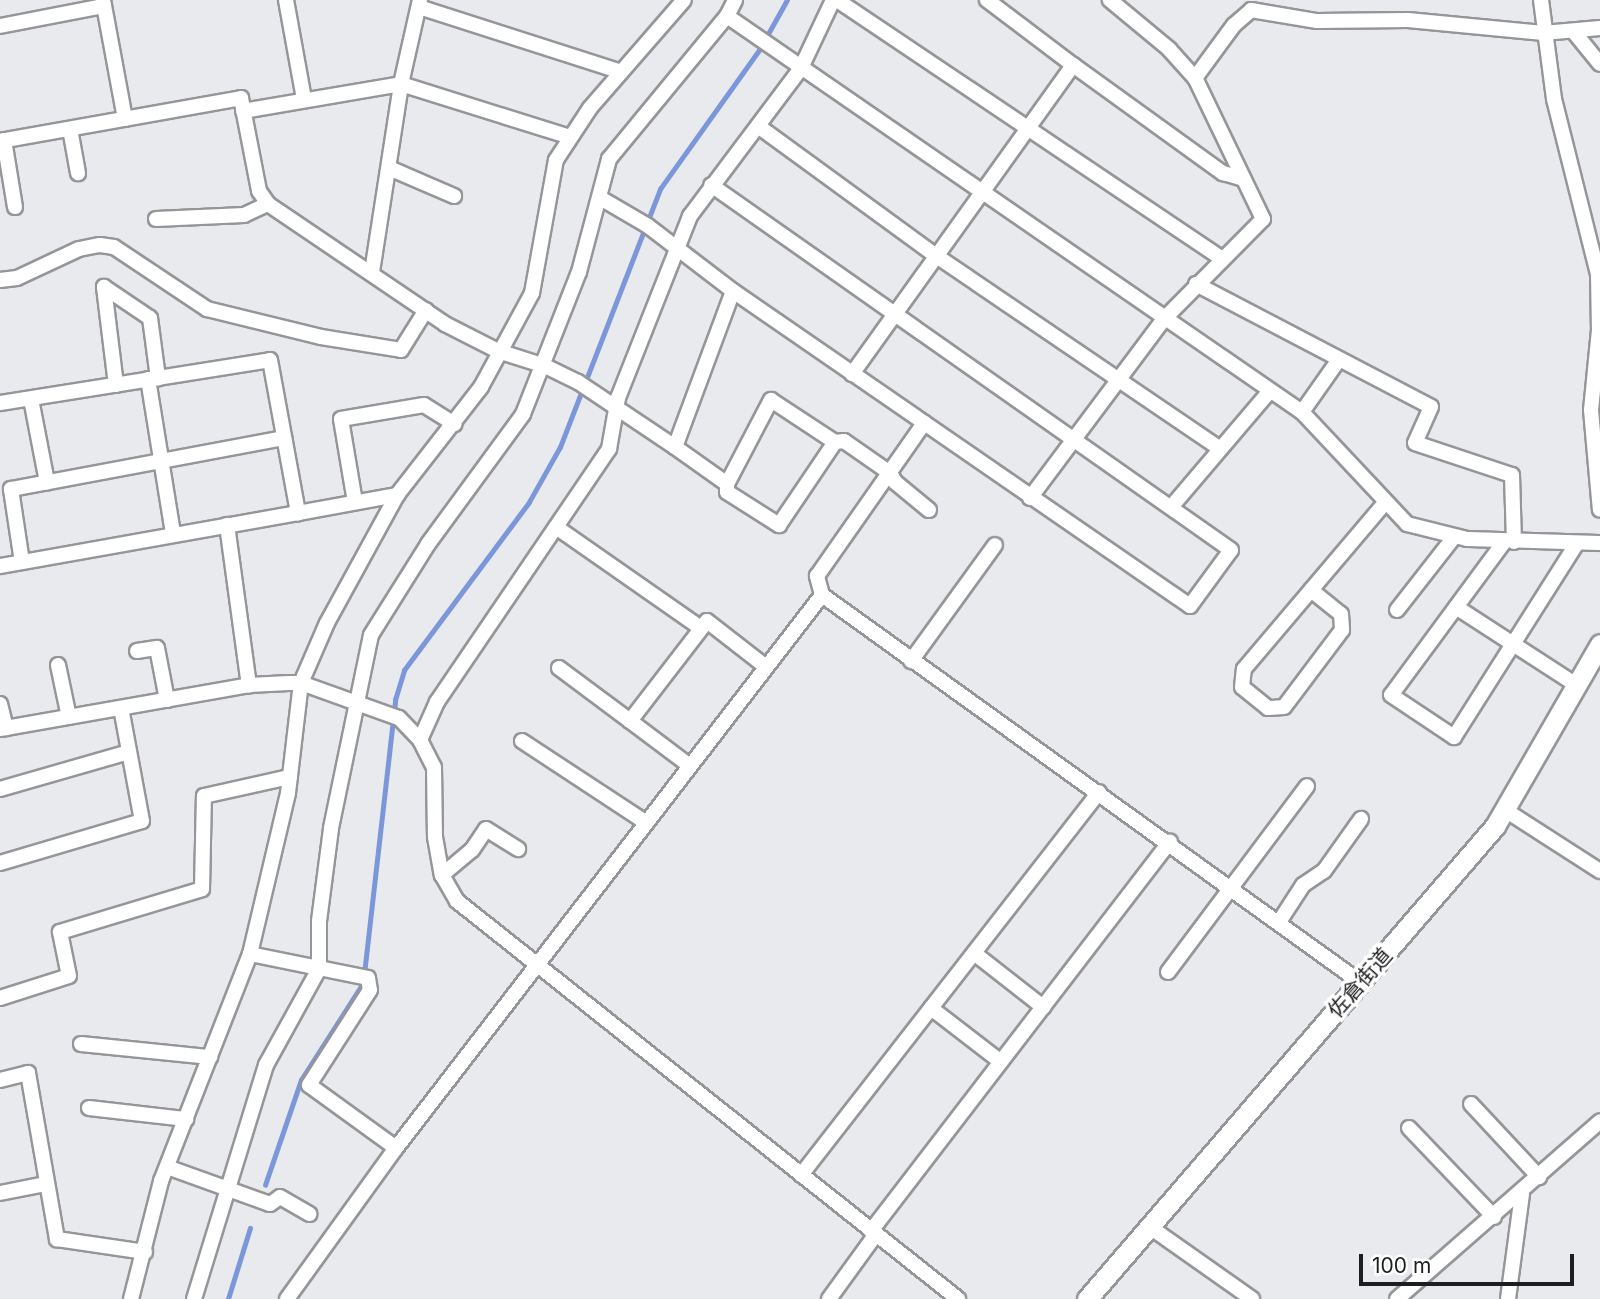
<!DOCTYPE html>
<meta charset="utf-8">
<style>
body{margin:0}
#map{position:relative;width:1600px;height:1299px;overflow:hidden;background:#e9eaee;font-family:Inter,"Noto Sans JP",sans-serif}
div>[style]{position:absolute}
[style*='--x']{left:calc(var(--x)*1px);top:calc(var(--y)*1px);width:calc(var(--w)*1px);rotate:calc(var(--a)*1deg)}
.stream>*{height:4.5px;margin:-2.25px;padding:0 2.25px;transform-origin:2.25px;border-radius:2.25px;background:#7b97da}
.roads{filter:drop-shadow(2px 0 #949699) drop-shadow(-2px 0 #949699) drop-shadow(0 2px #949699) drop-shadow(0 -2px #949699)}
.minor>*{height:14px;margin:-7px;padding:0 7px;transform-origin:7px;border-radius:7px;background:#fff}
.major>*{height:19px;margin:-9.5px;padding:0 9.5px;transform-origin:9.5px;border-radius:9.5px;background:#fff}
span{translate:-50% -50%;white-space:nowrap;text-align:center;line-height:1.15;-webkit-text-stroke:7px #fff;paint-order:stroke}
.street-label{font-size:21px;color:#1d1e1f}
.scale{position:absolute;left:1359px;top:1254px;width:215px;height:32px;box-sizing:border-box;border:4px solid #1d1e1f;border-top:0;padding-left:9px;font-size:21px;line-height:24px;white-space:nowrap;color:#1d1e1f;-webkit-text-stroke:5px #fff;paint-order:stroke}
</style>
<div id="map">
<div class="stream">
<div style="--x:364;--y:974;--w:276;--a:-83.5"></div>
<div style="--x:395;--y:700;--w:31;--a:-73"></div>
<div style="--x:404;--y:670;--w:209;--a:-53.3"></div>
<div style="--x:529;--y:502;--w:63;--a:-60.6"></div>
<div style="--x:560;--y:447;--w:277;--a:-68.8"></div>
<div style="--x:660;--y:189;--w:171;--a:-54.5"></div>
<div style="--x:759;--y:50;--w:57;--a:-60.8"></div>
<div style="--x:265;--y:1185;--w:111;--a:-71.1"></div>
<div style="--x:301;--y:1080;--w:115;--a:-57.4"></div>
<div style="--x:228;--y:1299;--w:74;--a:-72.8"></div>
</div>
<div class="roads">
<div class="minor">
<div style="--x:103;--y:0;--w:121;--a:79.5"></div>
<div style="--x:286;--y:0;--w:101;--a:79.7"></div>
<div style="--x:837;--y:0;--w:463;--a:33.9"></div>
<div style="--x:1541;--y:0;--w:100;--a:82.5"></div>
<div style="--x:1554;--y:99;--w:180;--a:75.9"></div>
<div style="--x:1598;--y:274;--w:56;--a:89"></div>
<div style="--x:1599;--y:330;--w:80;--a:95.7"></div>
<div style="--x:1591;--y:410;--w:100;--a:84.9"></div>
<div style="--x:419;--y:7;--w:212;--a:17.8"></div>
<div style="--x:727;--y:16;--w:698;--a:34.56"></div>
<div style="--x:1302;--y:412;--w:154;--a:46.8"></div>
<div style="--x:1407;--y:524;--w:62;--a:14"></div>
<div style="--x:1467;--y:539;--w:133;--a:1.7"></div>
<div style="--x:0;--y:26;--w:106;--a:-10.9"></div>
<div style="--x:1574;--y:32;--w:41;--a:50.9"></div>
<div style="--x:1073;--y:65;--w:185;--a:35.8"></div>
<div style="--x:1223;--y:173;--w:19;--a:16"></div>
<div style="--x:1195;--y:78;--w:66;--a:-53.7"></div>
<div style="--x:1234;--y:25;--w:23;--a:-41"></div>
<div style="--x:1251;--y:10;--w:67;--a:9.5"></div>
<div style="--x:1317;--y:21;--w:91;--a:-0.6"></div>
<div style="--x:1408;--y:20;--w:136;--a:5.5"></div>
<div style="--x:1543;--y:33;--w:57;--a:-5"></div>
<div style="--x:243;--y:111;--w:160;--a:-9.7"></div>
<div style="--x:401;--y:84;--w:177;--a:17.4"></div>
<div style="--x:758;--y:126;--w:219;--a:36.1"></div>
<div style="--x:935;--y:255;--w:343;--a:34.2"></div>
<div style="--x:70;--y:129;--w:45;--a:79.7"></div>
<div style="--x:4;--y:140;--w:68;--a:80.7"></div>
<div style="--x:0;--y:141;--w:245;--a:-10.1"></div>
<div style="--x:241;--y:98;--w:95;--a:79"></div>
<div style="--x:259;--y:191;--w:16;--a:55"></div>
<div style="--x:268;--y:204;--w:214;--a:34.1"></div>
<div style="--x:445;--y:324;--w:59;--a:27"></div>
<div style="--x:498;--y:351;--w:49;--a:17.7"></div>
<div style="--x:545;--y:366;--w:37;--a:26"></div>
<div style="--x:578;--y:382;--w:117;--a:33.8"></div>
<div style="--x:675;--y:447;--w:64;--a:35.4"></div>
<div style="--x:727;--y:484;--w:8;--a:90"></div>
<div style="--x:727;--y:492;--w:62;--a:32.4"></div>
<div style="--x:779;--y:525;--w:100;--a:-56"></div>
<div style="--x:835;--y:442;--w:9;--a:-6"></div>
<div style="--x:844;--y:441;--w:56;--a:34.8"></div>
<div style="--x:890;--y:473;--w:10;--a:61"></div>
<div style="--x:895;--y:482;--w:44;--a:39.5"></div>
<div style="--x:389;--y:168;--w:71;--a:23.3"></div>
<div style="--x:602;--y:199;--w:53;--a:30.4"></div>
<div style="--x:648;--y:226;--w:107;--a:37.4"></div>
<div style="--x:733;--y:291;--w:555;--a:34.58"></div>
<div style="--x:1190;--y:606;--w:69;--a:-53.8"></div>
<div style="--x:1231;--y:550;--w:635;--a:-144.93"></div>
<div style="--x:156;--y:219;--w:88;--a:-2.6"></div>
<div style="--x:244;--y:215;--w:26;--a:-25"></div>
<div style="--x:372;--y:272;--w:190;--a:-81.2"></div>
<div style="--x:401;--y:84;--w:86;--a:-77.3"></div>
<div style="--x:0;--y:280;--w:17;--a:-7"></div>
<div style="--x:17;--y:278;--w:68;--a:-25.1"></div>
<div style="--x:79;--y:249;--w:21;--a:-11"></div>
<div style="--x:100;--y:245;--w:14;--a:8"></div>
<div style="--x:114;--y:247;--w:112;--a:33.7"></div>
<div style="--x:207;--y:309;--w:117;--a:13.8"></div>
<div style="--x:321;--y:337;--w:81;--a:9.2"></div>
<div style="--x:401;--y:350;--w:47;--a:-58"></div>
<div style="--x:1196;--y:284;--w:265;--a:27.6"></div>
<div style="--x:1431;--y:407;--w:39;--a:114"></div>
<div style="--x:1415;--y:443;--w:102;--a:18.3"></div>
<div style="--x:1512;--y:475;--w:67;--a:88.3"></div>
<div style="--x:852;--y:374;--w:380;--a:-54.4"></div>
<div style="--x:1073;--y:65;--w:108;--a:-142.9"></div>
<div style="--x:148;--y:379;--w:157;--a:80.8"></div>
<div style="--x:116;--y:385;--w:99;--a:-97"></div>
<div style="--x:104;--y:287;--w:55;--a:34"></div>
<div style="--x:150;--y:318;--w:61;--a:82.4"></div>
<div style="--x:31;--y:399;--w:85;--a:79.1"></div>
<div style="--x:0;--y:403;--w:273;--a:-9"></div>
<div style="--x:270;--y:360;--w:156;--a:79.6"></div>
<div style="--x:298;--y:513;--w:303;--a:169.9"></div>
<div style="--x:1302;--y:412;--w:62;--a:-54.8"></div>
<div style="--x:675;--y:447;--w:166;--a:-69.6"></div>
<div style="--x:727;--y:484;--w:95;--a:-62.4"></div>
<div style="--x:771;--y:400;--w:77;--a:33.3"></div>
<div style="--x:1030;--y:498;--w:222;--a:-53.2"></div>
<div style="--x:1163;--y:320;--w:142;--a:-45.3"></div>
<div style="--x:1263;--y:219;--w:157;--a:-115.7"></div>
<div style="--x:1195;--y:78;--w:39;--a:-132"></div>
<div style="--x:1169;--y:49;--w:77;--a:-140.3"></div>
<div style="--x:355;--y:502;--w:84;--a:-99.6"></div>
<div style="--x:341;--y:419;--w:84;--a:-9.6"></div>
<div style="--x:424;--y:405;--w:36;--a:32"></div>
<div style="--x:1172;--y:506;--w:151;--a:-49.6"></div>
<div style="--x:298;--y:513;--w:101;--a:-10.3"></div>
<div style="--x:227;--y:525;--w:162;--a:82.2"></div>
<div style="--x:556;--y:527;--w:177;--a:34.9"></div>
<div style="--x:1504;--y:542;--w:190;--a:126.4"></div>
<div style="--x:1391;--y:695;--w:76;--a:33.7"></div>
<div style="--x:1454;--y:737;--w:227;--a:-57.6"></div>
<div style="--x:22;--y:562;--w:74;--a:-98.6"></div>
<div style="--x:11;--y:489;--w:278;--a:-10.6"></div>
<div style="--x:1311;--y:590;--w:38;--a:39"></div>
<div style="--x:1341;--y:614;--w:16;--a:86"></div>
<div style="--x:1342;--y:630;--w:96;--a:127"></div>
<div style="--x:1284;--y:707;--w:16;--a:176"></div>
<div style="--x:1268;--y:708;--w:33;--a:-141"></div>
<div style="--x:1242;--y:687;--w:18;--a:-84"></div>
<div style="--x:1244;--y:669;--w:218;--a:-49.7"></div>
<div style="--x:822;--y:595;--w:20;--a:-105"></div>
<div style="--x:817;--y:576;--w:187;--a:-55"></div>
<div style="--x:1456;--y:607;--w:145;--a:32.9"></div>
<div style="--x:1397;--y:610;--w:93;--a:-52"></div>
<div style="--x:137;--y:651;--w:20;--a:-9"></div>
<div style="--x:157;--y:648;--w:53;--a:79.1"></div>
<div style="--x:911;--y:661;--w:143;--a:-54.1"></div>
<div style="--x:58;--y:665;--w:53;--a:78.1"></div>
<div style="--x:559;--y:668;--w:89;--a:36.7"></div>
<div style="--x:0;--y:704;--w:25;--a:76"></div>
<div style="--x:0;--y:729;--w:253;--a:-10"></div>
<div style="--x:249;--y:685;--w:40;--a:-2.9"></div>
<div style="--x:289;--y:683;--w:12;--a:0"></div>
<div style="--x:301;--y:683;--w:104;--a:19.7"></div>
<div style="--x:399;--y:718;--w:30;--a:46"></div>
<div style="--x:420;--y:740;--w:30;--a:63"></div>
<div style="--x:434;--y:767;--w:70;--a:89.2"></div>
<div style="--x:435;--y:837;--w:39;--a:80"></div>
<div style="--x:442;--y:875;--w:30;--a:60"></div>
<div style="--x:457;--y:901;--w:640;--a:38.46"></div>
<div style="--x:420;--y:740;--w:42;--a:-65.9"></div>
<div style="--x:437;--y:702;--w:306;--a:-55.8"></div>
<div style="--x:609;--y:449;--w:52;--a:-80"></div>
<div style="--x:618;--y:398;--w:196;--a:-68.4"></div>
<div style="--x:690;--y:216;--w:185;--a:-53.1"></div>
<div style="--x:801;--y:68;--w:75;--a:-64.8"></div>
<div style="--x:522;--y:741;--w:149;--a:33.3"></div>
<div style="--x:690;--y:766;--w:75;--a:-143.1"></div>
<div style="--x:630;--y:721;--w:126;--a:-52.4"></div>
<div style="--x:707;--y:621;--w:75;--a:37.9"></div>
<div style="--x:0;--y:789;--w:134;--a:-16"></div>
<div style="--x:1505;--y:810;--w:113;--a:32.7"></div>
<div style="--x:0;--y:863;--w:148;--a:-16.5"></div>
<div style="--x:142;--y:821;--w:115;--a:-100.5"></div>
<div style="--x:442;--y:875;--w:39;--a:-40"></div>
<div style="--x:472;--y:850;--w:25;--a:-56"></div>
<div style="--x:486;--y:829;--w:38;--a:32"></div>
<div style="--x:1279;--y:922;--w:44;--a:-57"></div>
<div style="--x:1303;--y:885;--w:25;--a:-34"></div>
<div style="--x:1324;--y:871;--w:64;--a:-54.6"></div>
<div style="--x:974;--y:953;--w:88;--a:38"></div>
<div style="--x:250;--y:954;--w:120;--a:11.5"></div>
<div style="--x:368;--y:978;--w:12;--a:81"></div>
<div style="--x:370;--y:990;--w:113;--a:122.7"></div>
<div style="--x:309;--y:1085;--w:107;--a:35.9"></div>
<div style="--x:1168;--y:972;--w:232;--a:-53.2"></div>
<div style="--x:0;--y:998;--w:72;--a:-17.7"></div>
<div style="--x:69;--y:976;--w:45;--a:-101.6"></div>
<div style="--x:60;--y:932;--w:148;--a:-16.8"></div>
<div style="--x:202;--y:889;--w:93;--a:-88.8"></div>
<div style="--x:204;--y:796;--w:88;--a:-12.5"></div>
<div style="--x:931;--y:1008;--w:88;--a:37.6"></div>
<div style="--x:81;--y:1044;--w:130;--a:5.8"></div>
<div style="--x:0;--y:1080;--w:29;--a:-14"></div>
<div style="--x:28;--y:1073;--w:169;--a:80.1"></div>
<div style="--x:57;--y:1239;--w:89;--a:8.4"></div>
<div style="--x:1471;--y:1104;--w:100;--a:47"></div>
<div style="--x:89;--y:1108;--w:98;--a:6.5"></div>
<div style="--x:1409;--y:1128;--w:123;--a:46.3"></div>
<div style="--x:167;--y:1167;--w:109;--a:19.8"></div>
<div style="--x:270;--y:1204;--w:12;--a:-35"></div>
<div style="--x:280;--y:1197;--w:34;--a:30"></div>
<div style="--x:801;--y:1175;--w:485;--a:-52.1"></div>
<div style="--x:0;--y:1193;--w:47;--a:-11.1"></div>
<div style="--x:1150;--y:1227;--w:125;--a:35.2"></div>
<div style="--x:871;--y:1231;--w:491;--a:-52.5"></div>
<div style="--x:131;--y:1299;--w:122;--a:-75.7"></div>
<div style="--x:161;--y:1181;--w:244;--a:-68.6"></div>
<div style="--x:250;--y:954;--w:165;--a:-76.7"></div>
<div style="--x:288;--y:793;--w:111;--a:-83.3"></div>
<div style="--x:301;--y:683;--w:65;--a:-66.6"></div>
<div style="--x:327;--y:623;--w:146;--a:-61.3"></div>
<div style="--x:397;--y:495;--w:137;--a:-52.1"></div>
<div style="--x:481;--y:387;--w:107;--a:-61.5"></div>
<div style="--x:532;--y:293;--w:135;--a:-79.8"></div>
<div style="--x:556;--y:160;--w:62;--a:-56.8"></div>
<div style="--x:590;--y:108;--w:143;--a:-49"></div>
<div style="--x:194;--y:1299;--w:245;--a:-72.9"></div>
<div style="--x:266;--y:1065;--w:110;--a:-61.1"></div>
<div style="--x:319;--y:969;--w:48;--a:-90"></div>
<div style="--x:319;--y:921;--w:94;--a:-82.6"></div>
<div style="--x:331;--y:828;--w:197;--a:-78.3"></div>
<div style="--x:371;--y:635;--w:107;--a:-57.9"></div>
<div style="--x:428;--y:544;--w:161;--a:-53.8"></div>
<div style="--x:523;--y:414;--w:153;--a:-68.5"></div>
<div style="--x:579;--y:272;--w:117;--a:-75.1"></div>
<div style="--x:609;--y:159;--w:185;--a:-50.5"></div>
<div style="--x:727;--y:16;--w:18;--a:-63"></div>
<div style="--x:287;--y:1299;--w:186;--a:-54.2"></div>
<div style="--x:396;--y:1148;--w:698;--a:-52.39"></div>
<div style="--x:822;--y:595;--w:663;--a:35.73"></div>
<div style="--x:829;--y:1299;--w:80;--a:-54.1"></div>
<div style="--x:1397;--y:1299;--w:270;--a:-41.2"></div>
<div style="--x:1508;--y:1299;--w:106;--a:-82.4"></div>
</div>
<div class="major">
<div style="--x:1087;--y:1299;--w:625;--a:-49.22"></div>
<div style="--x:1495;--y:826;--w:210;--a:-60"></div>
</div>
</div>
<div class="street-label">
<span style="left:1360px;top:983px;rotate:-49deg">佐倉街道</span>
</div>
<div class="scale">100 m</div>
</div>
